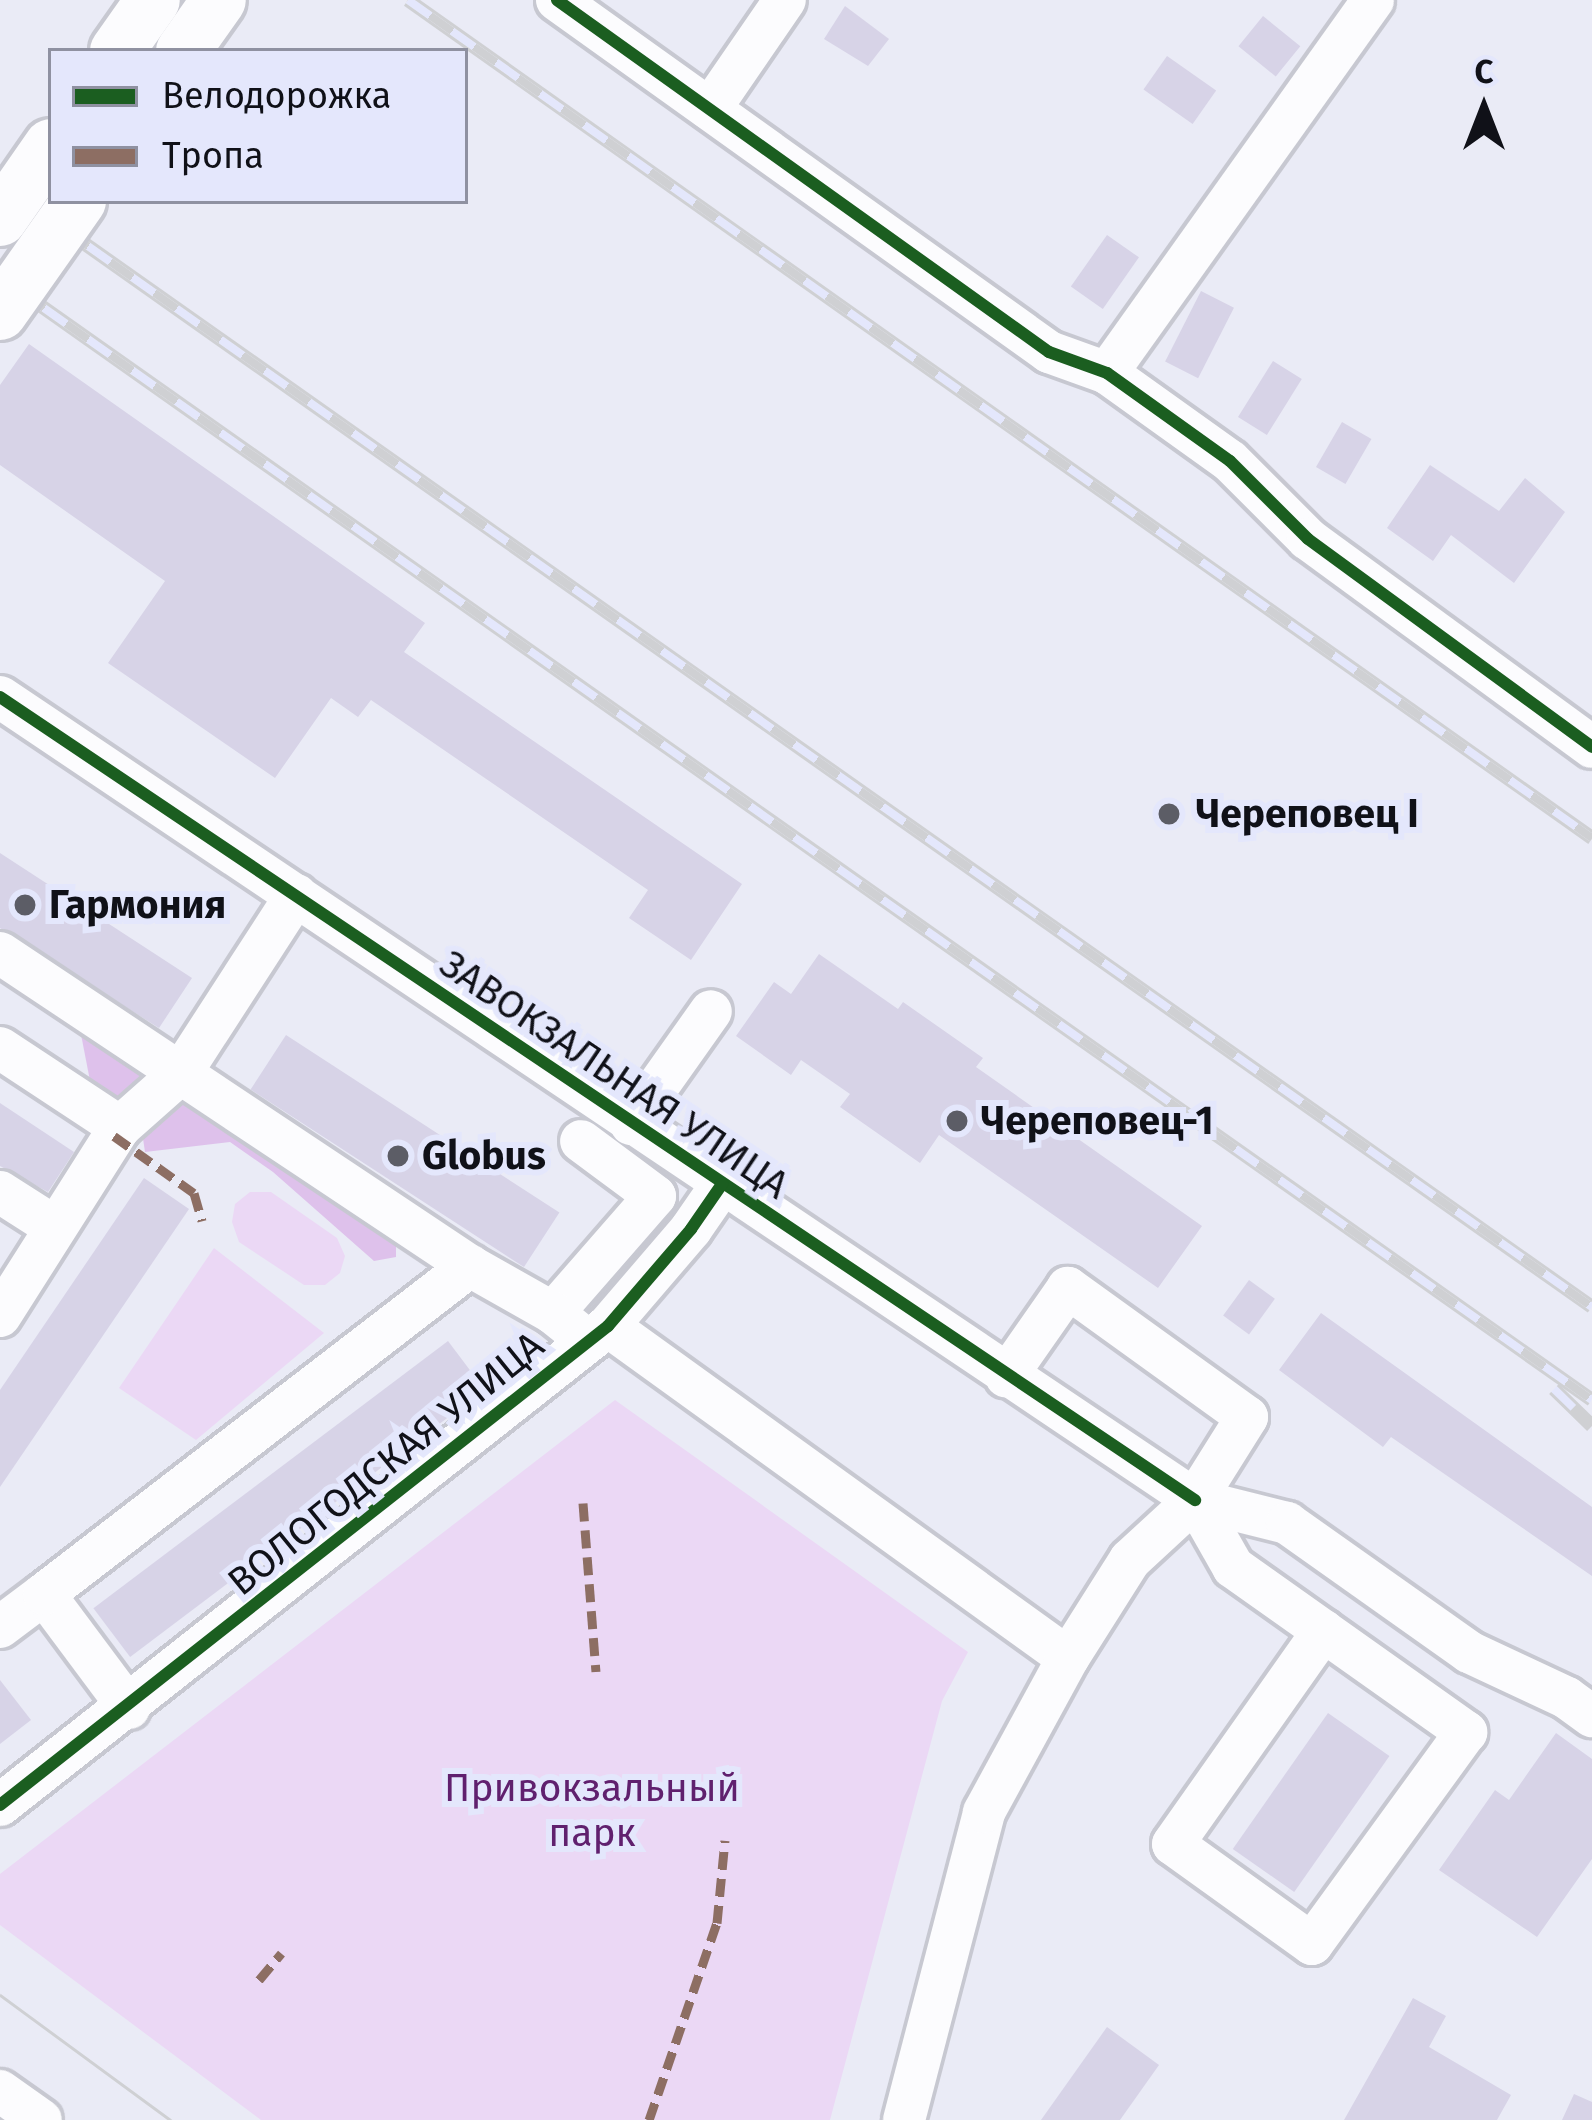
<!DOCTYPE html>
<meta charset="utf-8">
<style>
body{margin:0}
#map{position:relative;width:1592px;height:2120px;overflow:hidden;background:#eaebf6;font-family:"Fira Sans",sans-serif}
div>[style]{position:absolute}
[style*='--x']{left:calc(var(--x)*1px);top:calc(var(--y)*1px);width:calc(var(--w)*1px);rotate:calc(var(--a)*1deg)}
.green>*{inset:0;background:#ebd8f5}
.forest>*{inset:0;background:#dec1eb}
.building>*{inset:0;background:#d7d3e7;transform-origin:0 0}
.roads{filter:drop-shadow(3px 0 #c7c8d1) drop-shadow(-3px 0 #c7c8d1) drop-shadow(0 3px #c7c8d1) drop-shadow(0 -3px #c7c8d1)}
.minor>*{height:42px;margin:-21px;padding:0 21px;transform-origin:21px;border-radius:21px;background:#fcfcfe}
.major>*{height:54px;margin:-27px;padding:0 27px;transform-origin:27px;border-radius:27px;background:#fcfcfe}
.tram>*{height:3px;margin:-1.5px;padding:0 1.5px;transform-origin:1.5px;border-radius:1.5px;background:#cfd0d3}
.rail>*{height:14px;margin-top:-7px;transform-origin:0;background:repeating-linear-gradient(90deg,#e4e7fc 0 27px,#cfd0d3 0 54px);box-sizing:border-box;border-block:3px solid #cfd0d3}
.bridges{filter:drop-shadow(3px 0 #c7c8d1) drop-shadow(-3px 0 #c7c8d1) drop-shadow(0 3px #c7c8d1) drop-shadow(0 -3px #c7c8d1)}
.major-bridge>*{height:54px;margin:-27px;padding:0 27px;transform-origin:27px;border-radius:27px;background:#fcfcfe}
.quiet>*{height:9px;margin-top:-4.5px;transform-origin:0;background:repeating-linear-gradient(90deg,#8d6e63 0 18px,transparent 0 27px)}
.cycleway>*{height:12px;margin:-6px;padding:0 6px;transform-origin:6px;border-radius:6px;background:#1b5e20}
.dots>*{width:33px;height:33px;translate:-50% -50%;box-sizing:border-box;border:6px solid #e4e7fc;border-radius:50%}
span{translate:-50% -50%;white-space:nowrap;text-align:center;line-height:1.15;-webkit-text-stroke:12px #e4e7fc;paint-order:stroke}
.poi-label{font-size:39px;color:#101118;font-weight:700}
.left{translate:0 -50%;text-align:left}
.street-label{font-size:39px;color:#101118}
.park-label{font-size:39px;color:#60206e}
.legend{position:absolute;left:48px;top:48px;width:420px;height:156px;box-sizing:border-box;background:#e4e7fc;border:3px solid #8f91a1;margin:0;padding:15px 21px;list-style:none;font-size:36px;color:#101118}
.legend li{display:flex;align-items:center;gap:24px;height:60px}
.legend b{width:60px;border:3px solid #8f91a1}
.north{position:absolute;left:1424px;top:48px;width:120px;height:120px;-webkit-text-stroke:9px #e4e7fc;paint-order:stroke;rotate:0deg;font-size:33px;font-weight:700;line-height:48px;text-align:center;color:#101118}
.north::after{content:'';display:block;margin:auto;width:42px;height:54px;background:#101118;clip-path:polygon(50% 0,100% 100%,50% 72%,0 100%)}
</style>
<div id="map">
<div class="green">
<div style="clip-path:polygon(250px 1192px,271px 1192px,337px 1238px,345px 1256px,340px 1273px,325px 1285px,304px 1285px,239px 1242px,232px 1222px,235px 1204px)"></div>
<div style="clip-path:polygon(214px 1248px,324px 1333px,196px 1440px,119px 1388px)"></div>
<div style="clip-path:polygon(615px 1400px,968px 1652px,942px 1701px,830px 2120px,261px 2120px,0 1925px,0 1874px)"></div>
</div>
<div class="forest">
<div style="clip-path:polygon(79px 1024px,153px 1071px,119px 1106px,91px 1086px)"></div>
<div style="clip-path:polygon(177px 1095px,396px 1234px,396px 1257px,374px 1261px,273px 1172px,230px 1142px,145px 1152px,141px 1125px)"></div>
</div>
<div class="building">
<div style="clip-path:polygon(845px 6px,889px 39px,868px 66px,824px 39px)"></div>
<div style="left:1263px;top:16px;width:48px;height:39px;rotate:39deg"></div>
<div style="left:1167px;top:56px;width:60px;height:41px;rotate:35deg"></div>
<div style="left:1107px;top:235px;width:39px;height:63px;rotate:35deg"></div>
<div style="left:1201px;top:291px;width:37px;height:79px;rotate:27deg"></div>
<div style="clip-path:polygon(29px 344px,425px 623px,404px 652px,742px 884px,691px 960px,629px 918px,648px 890px,371px 700px,358px 717px,331px 698px,275px 778px,108px 663px,165px 581px,0 465px,0 385px)"></div>
<div style="left:1273px;top:361px;width:34px;height:66px;rotate:32deg"></div>
<div style="left:1342px;top:422px;width:34px;height:52px;rotate:30deg"></div>
<div style="clip-path:polygon(1430px 465px,1499px 511px,1525px 478px,1565px 512px,1514px 583px,1451px 535px,1433px 561px,1387px 528px)"></div>
<div style="clip-path:polygon(0 853px,192px 978px,159px 1028px,0 928px)"></div>
<div style="clip-path:polygon(819px 954px,898px 1009px,903px 1002px,983px 1058px,976px 1067px,1202px 1226px,1158px 1288px,939px 1135px,920px 1163px,840px 1107px,850px 1094px,801px 1060px,791px 1075px,736px 1036px,774px 982px,791px 994px)"></div>
<div style="left:286px;top:1035px;width:326px;height:65px;rotate:33deg"></div>
<div style="clip-path:polygon(0 1103px,74px 1152px,48px 1192px,0 1166px)"></div>
<div style="clip-path:polygon(144px 1178px,189px 1209px,0 1487px,0 1390px)"></div>
<div style="left:1249px;top:1280px;width:32px;height:44px;rotate:36deg"></div>
<div style="clip-path:polygon(1321px 1313px,1592px 1507px,1592px 1576px,1391px 1437px,1383px 1447px,1279px 1370px)"></div>
<div style="left:448px;top:1341px;width:61px;height:444px;rotate:53deg"></div>
<div style="clip-path:polygon(0 1680px,31px 1720px,0 1744px)"></div>
<div style="left:1328px;top:1713px;width:75px;height:166px;rotate:35deg"></div>
<div style="clip-path:polygon(1556px 1733px,1592px 1759px,1592px 1859px,1537px 1937px,1439px 1870px,1495px 1790px,1509px 1800px)"></div>
<div style="clip-path:polygon(1413px 1998px,1446px 2016px,1429px 2047px,1511px 2095px,1497px 2120px,1344px 2120px)"></div>
<div style="clip-path:polygon(1107px 2027px,1159px 2065px,1120px 2120px,1041px 2120px)"></div>
<div style="clip-path:polygon(1574px 2094px,1592px 2102px,1592px 2120px,1562px 2120px)"></div>
</div>
<div class="roads">
<div class="minor">
<div style="--x:557;--y:0;--w:605;--a:35.58"></div>
<div style="--x:1049;--y:352;--w:62;--a:19.9"></div>
<div style="--x:1107;--y:373;--w:151;--a:35.6"></div>
<div style="--x:1230;--y:461;--w:110;--a:45"></div>
<div style="--x:1308;--y:539;--w:352;--a:36.2"></div>
<div style="--x:710;--y:109;--w:132;--a:-55.5"></div>
<div style="--x:1107;--y:373;--w:458;--a:-54.5"></div>
<div style="--x:0;--y:697;--w:1440;--a:33.9"></div>
<div style="--x:1195;--y:1500;--w:95;--a:14"></div>
<div style="--x:1287;--y:1523;--w:223;--a:35.3"></div>
<div style="--x:1469;--y:1652;--w:108;--a:25.1"></div>
<div style="--x:1567;--y:1698;--w:31;--a:36"></div>
<div style="--x:0;--y:953;--w:565;--a:33.66"></div>
<div style="--x:0;--y:1048;--w:144;--a:33.4"></div>
<div style="--x:631;--y:1124;--w:138;--a:-54.7"></div>
<div style="--x:0;--y:1192;--w:65;--a:32.5"></div>
<div style="--x:553;--y:1313;--w:155;--a:-48.9"></div>
<div style="--x:655;--y:1196;--w:92;--a:-143.4"></div>
<div style="--x:0;--y:1316;--w:224;--a:-57.6"></div>
<div style="--x:120;--y:1127;--w:81;--a:-41.5"></div>
<div style="--x:181;--y:1073;--w:212;--a:-57.1"></div>
<div style="--x:608;--y:1326;--w:567;--a:35.82"></div>
<div style="--x:1195;--y:1500;--w:77;--a:60.4"></div>
<div style="--x:1233;--y:1567;--w:286;--a:35.3"></div>
<div style="--x:1466;--y:1732;--w:262;--a:126"></div>
<div style="--x:1312;--y:1944;--w:171;--a:-144.3"></div>
<div style="--x:1173;--y:1844;--w:261;--a:-54.8"></div>
<div style="--x:0;--y:1627;--w:55;--a:-36.9"></div>
<div style="--x:129;--y:1708;--w:142;--a:-126.7"></div>
<div style="--x:44;--y:1594;--w:538;--a:-37.59"></div>
<div style="--x:470;--y:1266;--w:95;--a:29.5"></div>
<div style="--x:553;--y:1313;--w:45;--a:38.7"></div>
<div style="--x:0;--y:1805;--w:774;--a:-38.23"></div>
<div style="--x:608;--y:1326;--w:128;--a:-49.4"></div>
<div style="--x:691;--y:1229;--w:55;--a:-55.4"></div>
<div style="--x:0;--y:2091;--w:50;--a:35.3"></div>
<div style="--x:904;--y:2120;--w:318;--a:-75.4"></div>
<div style="--x:984;--y:1812;--w:175;--a:-61.4"></div>
<div style="--x:1068;--y:1658;--w:116;--a:-57.7"></div>
<div style="--x:1130;--y:1560;--w:88;--a:-42.7"></div>
<div style="--x:1195;--y:1500;--w:98;--a:-57.9"></div>
<div style="--x:1247;--y:1417;--w:221;--a:-144.2"></div>
<div style="--x:1068;--y:1288;--w:108;--a:124.9"></div>
</div>
<div class="major">
<div style="--x:117;--y:51;--w:62;--a:-54.8"></div>
<div style="--x:183;--y:51;--w:62;--a:-54.8"></div>
</div>
</div>
<div class="tram">
<div style="--x:0;--y:1995;--w:211;--a:36.3"></div>
</div>
<div class="rail">
<div style="--x:408;--y:0;--w:1451;--a:35.29"></div>
<div style="--x:0;--y:184;--w:1948;--a:35.2"></div>
<div style="--x:0;--y:277;--w:1948;--a:35.2"></div>
<div style="--x:1554;--y:1389;--w:53;--a:44.2"></div>
</div>
<div class="bridges">
<div class="major-bridge">
<div style="--x:0;--y:219;--w:89;--a:-55.1"></div>
<div style="--x:0;--y:313;--w:137;--a:-54.8"></div>
</div>
</div>
<div class="quiet">
<div style="--x:114;--y:1136;--w:98;--a:35.5"></div>
<div style="--x:194;--y:1193;--w:29;--a:74"></div>
<div style="--x:583;--y:1503;--w:169;--a:85.6"></div>
<div style="--x:259;--y:1980;--w:35;--a:-50"></div>
<div style="--x:649;--y:2120;--w:208;--a:-71"></div>
<div style="--x:717;--y:1923;--w:83;--a:-84.5"></div>
</div>
<div class="cycleway">
<div style="--x:557;--y:0;--w:605;--a:35.58"></div>
<div style="--x:1049;--y:352;--w:62;--a:19.9"></div>
<div style="--x:1107;--y:373;--w:151;--a:35.6"></div>
<div style="--x:1230;--y:461;--w:110;--a:45"></div>
<div style="--x:1308;--y:539;--w:352;--a:36.2"></div>
<div style="--x:0;--y:697;--w:1440;--a:33.9"></div>
<div style="--x:0;--y:1805;--w:774;--a:-38.23"></div>
<div style="--x:608;--y:1326;--w:128;--a:-49.4"></div>
<div style="--x:691;--y:1229;--w:55;--a:-55.4"></div>
</div>
<div class="dots">
<div style="left:1169px;top:814px;background:#5c5d66"></div>
<div style="left:25px;top:905px;background:#5c5d66"></div>
<div style="left:957px;top:1121px;background:#5c5d66"></div>
<div style="left:398px;top:1156px;background:#5c5d66"></div>
</div>
<div class="poi-label">
<span class="left" style="left:1196px;top:814px">Череповец I</span>
<span class="left" style="left:49px;top:905px">Гармония</span>
<span class="left" style="left:981px;top:1121px">Череповец-1</span>
<span class="left" style="left:422px;top:1156px">Globus</span>
</div>
<div class="street-label">
<span style="left:614px;top:1075px;rotate:34deg">ЗАВОКЗАЛЬНАЯ УЛИЦА</span>
<span style="left:386px;top:1464px;rotate:-39deg">ВОЛОГОДСКАЯ УЛИЦА</span>
</div>
<div class="park-label">
<span style="left:592px;top:1811px">Привокзальный<br>парк</span>
</div>
<ul class="legend">
<li><b style="height:15px;background:#1b5e20"></b>Велодорожка</li>
<li><b style="height:15px;background:#8d6e63"></b>Тропа</li>
</ul>
<div class="north">С</div>
</div>
